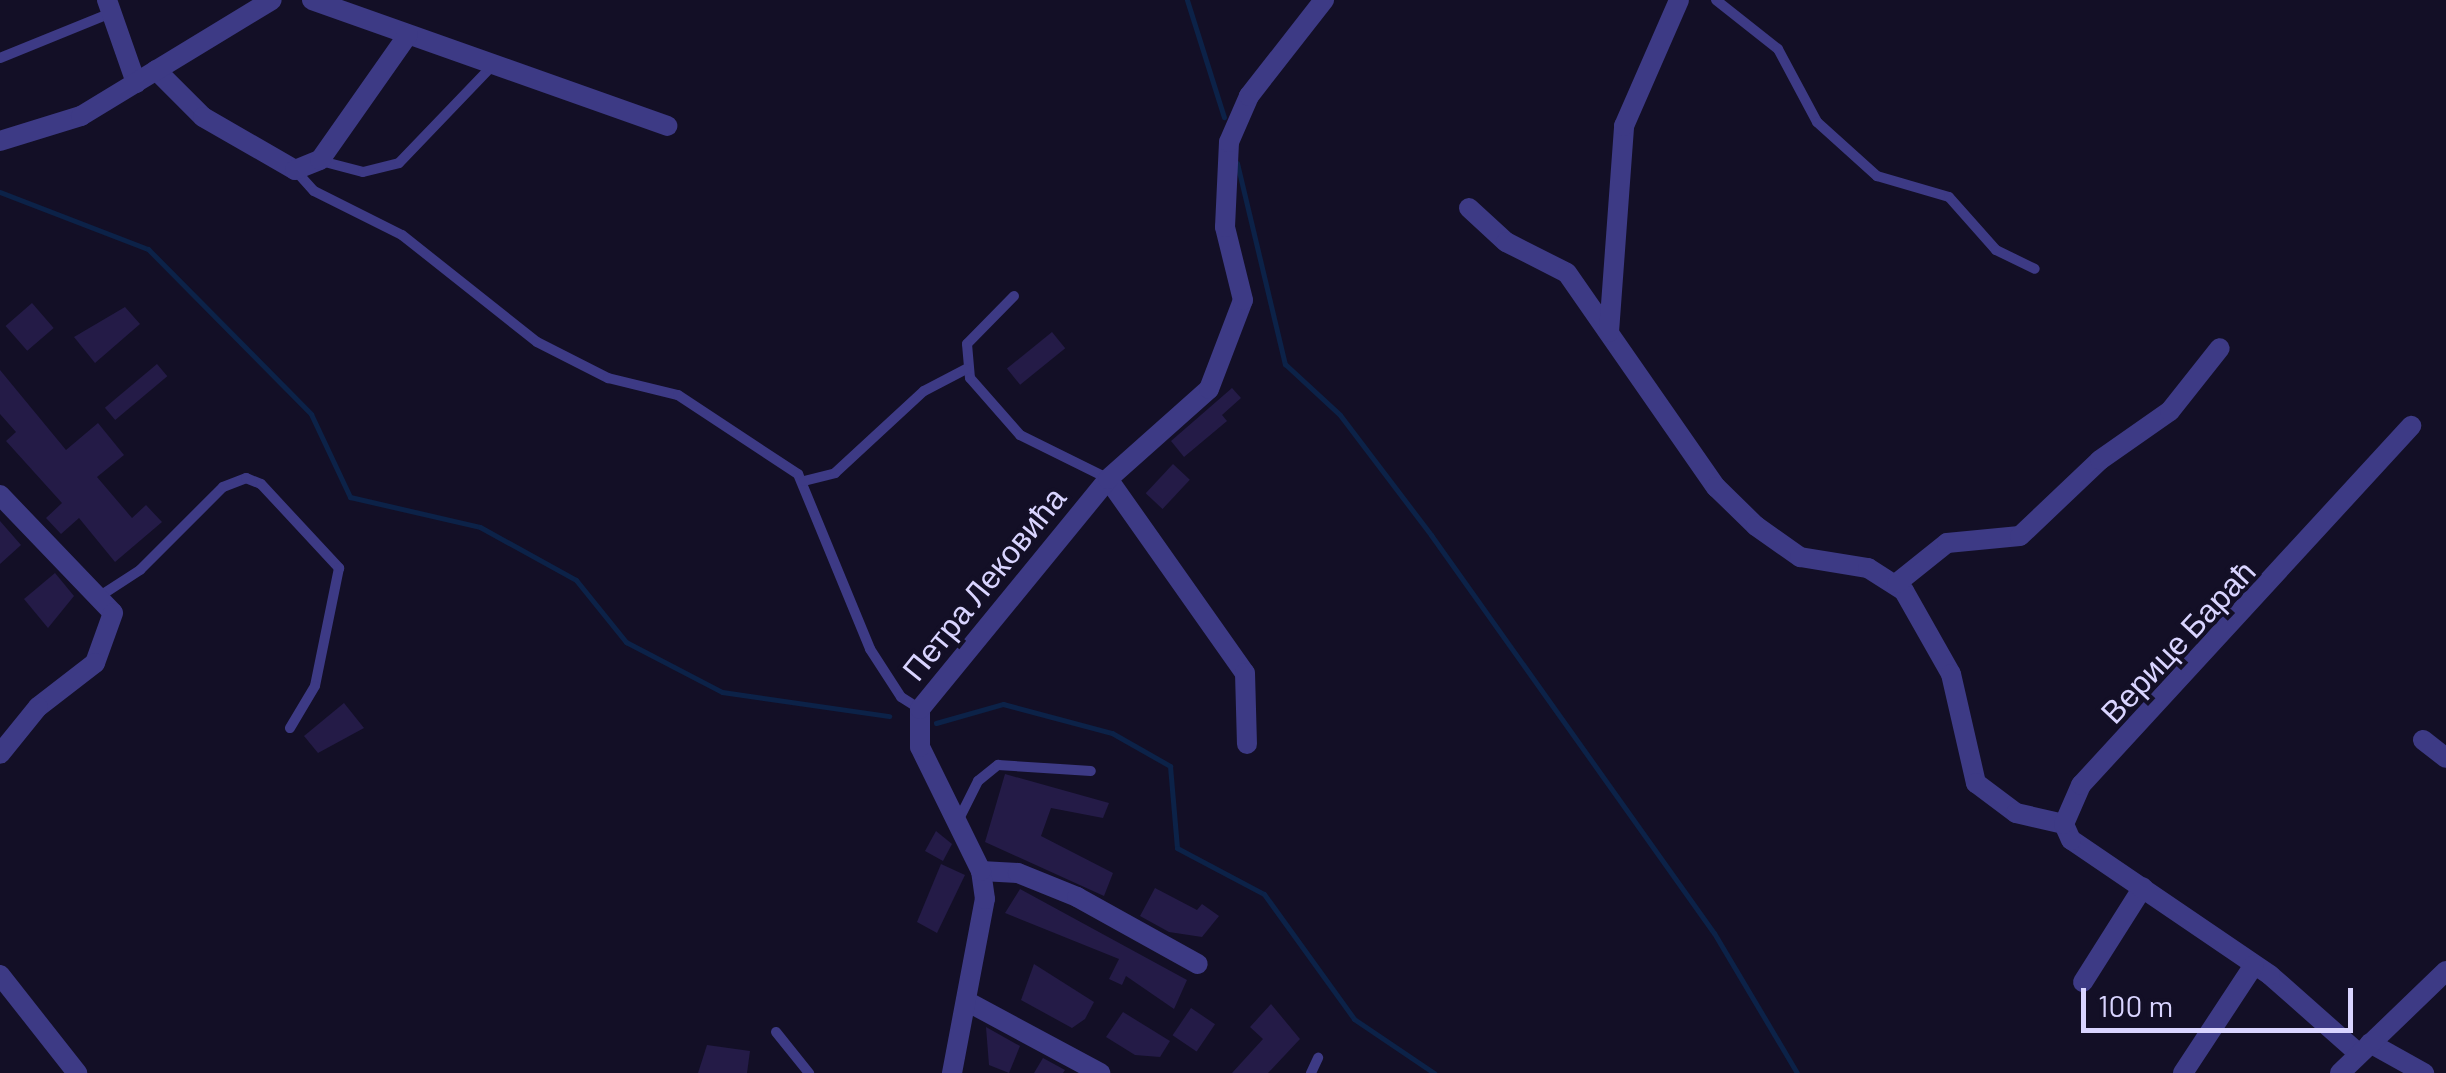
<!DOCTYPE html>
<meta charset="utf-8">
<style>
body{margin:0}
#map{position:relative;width:2446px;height:1073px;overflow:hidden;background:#130f26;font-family:Barlow,sans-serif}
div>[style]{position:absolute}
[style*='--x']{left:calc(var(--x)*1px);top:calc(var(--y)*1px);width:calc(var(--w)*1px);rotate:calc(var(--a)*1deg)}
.stream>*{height:5px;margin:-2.5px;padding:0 2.5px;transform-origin:2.5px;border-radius:2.5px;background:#0c2248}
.building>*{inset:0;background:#241b47;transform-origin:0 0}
.service>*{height:10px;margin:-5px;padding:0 5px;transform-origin:5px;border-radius:5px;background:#3d3a85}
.minor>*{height:20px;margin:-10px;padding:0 10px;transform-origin:10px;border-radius:10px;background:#3d3a85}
span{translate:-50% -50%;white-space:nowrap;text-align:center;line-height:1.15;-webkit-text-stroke:8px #130f26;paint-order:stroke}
.street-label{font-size:32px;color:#d9d4ff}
.scale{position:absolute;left:2081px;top:988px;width:272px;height:45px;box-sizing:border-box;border:5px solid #d9d4ff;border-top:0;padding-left:12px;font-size:30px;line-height:35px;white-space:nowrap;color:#d9d4ff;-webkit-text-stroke:8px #130f26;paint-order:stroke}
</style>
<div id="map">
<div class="stream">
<div style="--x:1187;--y:0;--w:123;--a:72.5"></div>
<div style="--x:1237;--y:163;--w:207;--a:76.6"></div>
<div style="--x:1285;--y:364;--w:75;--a:42.8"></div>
<div style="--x:1340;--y:415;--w:151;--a:52.8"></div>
<div style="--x:1431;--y:535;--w:488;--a:54.6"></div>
<div style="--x:1714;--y:933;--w:163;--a:59.3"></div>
<div style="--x:0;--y:192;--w:159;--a:21.1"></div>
<div style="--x:148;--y:249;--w:232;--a:45.3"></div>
<div style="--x:311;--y:414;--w:92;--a:64.8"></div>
<div style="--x:350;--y:497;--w:133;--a:13"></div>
<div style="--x:480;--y:527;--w:110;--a:28.9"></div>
<div style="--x:576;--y:580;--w:80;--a:51.1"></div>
<div style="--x:626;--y:642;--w:108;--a:27.5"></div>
<div style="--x:722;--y:692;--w:169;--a:8.2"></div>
<div style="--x:936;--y:723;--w:70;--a:-15.8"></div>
<div style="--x:1003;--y:704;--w:113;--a:14.9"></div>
<div style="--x:1112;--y:733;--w:67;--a:29.6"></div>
<div style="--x:1170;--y:766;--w:82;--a:85.1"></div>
<div style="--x:1177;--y:848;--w:98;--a:27.9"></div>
<div style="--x:1264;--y:894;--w:154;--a:54.2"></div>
<div style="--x:1354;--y:1019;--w:97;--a:34"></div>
</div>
<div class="building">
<div style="left:32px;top:303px;width:33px;height:35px;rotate:49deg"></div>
<div style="clip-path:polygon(125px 307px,140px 324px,95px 363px,74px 337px)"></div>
<div style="left:1052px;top:332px;width:21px;height:58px;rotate:51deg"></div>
<div style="left:157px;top:364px;width:16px;height:68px;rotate:50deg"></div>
<div style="clip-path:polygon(0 370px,66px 450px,98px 423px,124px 455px,97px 477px,132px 518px,146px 505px,162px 522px,115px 562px,79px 518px,61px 534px,46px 518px,62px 503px,6px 441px,16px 432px,0 414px)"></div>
<div style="clip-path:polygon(1232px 388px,1241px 398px,1222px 415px,1227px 421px,1184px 457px,1171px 441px)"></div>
<div style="left:1173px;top:464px;width:23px;height:40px;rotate:43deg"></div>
<div style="clip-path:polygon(0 521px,21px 545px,0 564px)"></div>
<div style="clip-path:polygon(55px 573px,74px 596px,48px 628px,24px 599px)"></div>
<div style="clip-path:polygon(344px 703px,364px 728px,318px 753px,304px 736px)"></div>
<div style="clip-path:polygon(1005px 774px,1109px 803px,1103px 818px,1051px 808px,1041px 836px,1113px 873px,1104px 896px,985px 842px)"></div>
<div style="clip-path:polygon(936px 831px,952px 844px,943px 861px,925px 851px)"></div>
<div style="clip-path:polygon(941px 864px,965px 875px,937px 933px,917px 922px)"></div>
<div style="clip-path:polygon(1155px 888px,1197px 910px,1202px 904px,1219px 916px,1202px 937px,1169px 932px,1140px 916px)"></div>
<div style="clip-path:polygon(1020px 889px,1187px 980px,1174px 1009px,1126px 976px,1122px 985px,1109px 979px,1119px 959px,1005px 913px)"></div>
<div style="clip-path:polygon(1034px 964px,1094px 1002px,1085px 1019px,1072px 1028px,1021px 1000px)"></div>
<div style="clip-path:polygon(1271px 1004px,1300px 1039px,1268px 1073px,1232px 1073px,1263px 1039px,1250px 1027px)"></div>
<div style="left:1191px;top:1008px;width:29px;height:33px;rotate:34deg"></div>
<div style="clip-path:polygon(1123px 1012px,1170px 1041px,1160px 1057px,1135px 1055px,1106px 1037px)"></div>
<div style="clip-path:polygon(986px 1027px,1020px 1046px,1009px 1073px,989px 1065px)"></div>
<div style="clip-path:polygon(707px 1045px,750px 1051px,747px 1073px,698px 1073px)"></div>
<div style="clip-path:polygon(1043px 1058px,1065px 1070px,1063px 1073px,1034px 1073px)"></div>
</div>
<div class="service">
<div style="--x:1716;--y:0;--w:79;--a:38.3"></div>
<div style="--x:1778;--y:49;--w:83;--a:61.9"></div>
<div style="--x:1817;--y:122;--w:81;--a:42"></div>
<div style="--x:1877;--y:176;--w:75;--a:16.3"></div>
<div style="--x:1949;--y:197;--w:71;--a:48.4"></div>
<div style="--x:1996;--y:250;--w:43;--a:26"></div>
<div style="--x:0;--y:58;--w:120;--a:-22.1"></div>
<div style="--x:321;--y:161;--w:43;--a:14.7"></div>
<div style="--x:363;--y:172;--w:37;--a:-14"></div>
<div style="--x:399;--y:163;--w:136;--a:-46.2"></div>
<div style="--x:295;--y:170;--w:28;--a:48"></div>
<div style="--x:314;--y:191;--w:98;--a:26.6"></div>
<div style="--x:402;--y:235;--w:172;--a:38.4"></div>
<div style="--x:537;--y:342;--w:80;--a:26.9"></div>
<div style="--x:608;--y:378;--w:72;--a:13.7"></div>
<div style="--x:678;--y:395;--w:144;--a:33.4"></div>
<div style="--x:798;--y:474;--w:189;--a:67.6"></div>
<div style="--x:870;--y:649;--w:57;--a:57.1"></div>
<div style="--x:901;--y:697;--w:22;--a:32"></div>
<div style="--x:1014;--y:296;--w:67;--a:134.4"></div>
<div style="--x:967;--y:344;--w:34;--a:85"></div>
<div style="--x:970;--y:378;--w:76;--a:48.7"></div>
<div style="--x:1020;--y:435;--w:97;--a:26.3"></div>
<div style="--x:804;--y:481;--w:32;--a:-14"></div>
<div style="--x:835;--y:473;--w:121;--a:-42.7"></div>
<div style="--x:924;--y:391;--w:47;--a:-27.6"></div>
<div style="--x:100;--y:596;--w:48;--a:-33"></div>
<div style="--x:140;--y:570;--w:117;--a:-45"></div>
<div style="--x:223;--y:487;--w:25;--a:-21"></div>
<div style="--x:246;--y:478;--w:16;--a:22"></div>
<div style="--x:261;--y:484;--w:115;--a:47.1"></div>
<div style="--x:339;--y:568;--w:120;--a:101.5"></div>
<div style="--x:315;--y:686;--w:49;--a:120.8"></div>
<div style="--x:958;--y:821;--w:45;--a:-63.4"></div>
<div style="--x:978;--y:781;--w:26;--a:-39"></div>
<div style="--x:998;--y:765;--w:93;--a:3.7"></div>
<div style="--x:776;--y:1032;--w:53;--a:51.2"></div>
<div style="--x:1311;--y:1073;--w:17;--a:-65"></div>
</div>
<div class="minor">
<div style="--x:107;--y:0;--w:88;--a:70.7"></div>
<div style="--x:312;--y:0;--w:377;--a:19.5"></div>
<div style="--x:156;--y:70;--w:66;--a:45"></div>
<div style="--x:203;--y:117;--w:106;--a:29.9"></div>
<div style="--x:295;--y:170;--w:27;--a:-22"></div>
<div style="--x:320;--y:160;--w:153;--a:-54.9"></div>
<div style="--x:0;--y:141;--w:85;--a:-17.2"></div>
<div style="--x:81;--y:116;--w:223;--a:-31.3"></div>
<div style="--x:1469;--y:208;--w:50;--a:42.6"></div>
<div style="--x:1506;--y:242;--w:68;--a:26.9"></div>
<div style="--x:1567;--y:273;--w:261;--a:55.2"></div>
<div style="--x:1716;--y:487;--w:56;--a:44.3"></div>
<div style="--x:1756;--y:526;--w:54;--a:35.2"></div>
<div style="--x:1800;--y:557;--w:69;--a:9.2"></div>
<div style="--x:1868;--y:568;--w:43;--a:32.6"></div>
<div style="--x:1904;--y:591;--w:95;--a:60.5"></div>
<div style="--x:1951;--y:674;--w:112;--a:77.1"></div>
<div style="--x:1976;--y:783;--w:50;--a:36.9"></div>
<div style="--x:2016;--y:813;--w:49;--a:12.9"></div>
<div style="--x:1609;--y:332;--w:207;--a:-85.8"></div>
<div style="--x:1624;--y:126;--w:137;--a:-66.4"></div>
<div style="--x:1108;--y:479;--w:237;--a:54.8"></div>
<div style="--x:1245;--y:673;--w:71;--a:88.4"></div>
<div style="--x:0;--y:495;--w:163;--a:46.2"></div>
<div style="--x:113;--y:613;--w:53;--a:109.8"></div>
<div style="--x:95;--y:663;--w:72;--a:142.3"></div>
<div style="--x:38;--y:707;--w:60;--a:129"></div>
<div style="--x:1897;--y:583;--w:64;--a:-38.7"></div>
<div style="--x:1947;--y:543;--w:73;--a:-5.5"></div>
<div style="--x:2020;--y:536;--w:110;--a:-43.5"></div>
<div style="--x:2100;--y:460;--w:85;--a:-35"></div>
<div style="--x:2170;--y:411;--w:80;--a:-51.6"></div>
<div style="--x:2423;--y:740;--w:29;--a:38"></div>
<div style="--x:981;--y:871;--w:37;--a:3"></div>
<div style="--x:1018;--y:873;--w:64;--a:22.1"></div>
<div style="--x:1077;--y:897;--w:138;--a:29"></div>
<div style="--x:0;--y:975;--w:125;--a:51.8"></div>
<div style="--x:2083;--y:982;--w:112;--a:-57.7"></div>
<div style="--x:970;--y:1003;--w:148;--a:28.3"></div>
<div style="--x:2370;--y:1043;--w:62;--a:29.1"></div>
<div style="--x:2357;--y:1052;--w:116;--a:-138.5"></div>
<div style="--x:2270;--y:975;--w:240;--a:-145.8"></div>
<div style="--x:2071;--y:840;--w:17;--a:-114"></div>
<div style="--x:2064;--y:824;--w:43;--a:-66.4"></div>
<div style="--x:2081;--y:785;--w:488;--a:-47.4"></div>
<div style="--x:952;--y:1073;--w:177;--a:-79.3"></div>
<div style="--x:985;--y:899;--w:28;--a:-98"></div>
<div style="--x:981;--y:871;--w:138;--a:-116.2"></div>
<div style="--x:920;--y:747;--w:38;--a:-90"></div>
<div style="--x:920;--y:709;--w:297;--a:-50.7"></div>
<div style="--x:1108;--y:479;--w:135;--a:-41.7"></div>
<div style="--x:1209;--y:389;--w:95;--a:-69.1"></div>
<div style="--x:1243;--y:300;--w:75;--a:-103.9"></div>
<div style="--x:1225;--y:227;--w:85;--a:-87.3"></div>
<div style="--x:1229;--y:142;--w:50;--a:-66.5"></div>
<div style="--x:1249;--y:96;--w:122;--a:-52"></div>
<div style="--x:2183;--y:1073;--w:129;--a:-56.7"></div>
<div style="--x:2340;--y:1073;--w:147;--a:-43.9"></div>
</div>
<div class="street-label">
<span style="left:983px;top:583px;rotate:-51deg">Петра Лековића</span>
<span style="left:2177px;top:641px;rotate:-47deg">Верице Бараћ</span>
</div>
<div class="scale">100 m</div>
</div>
